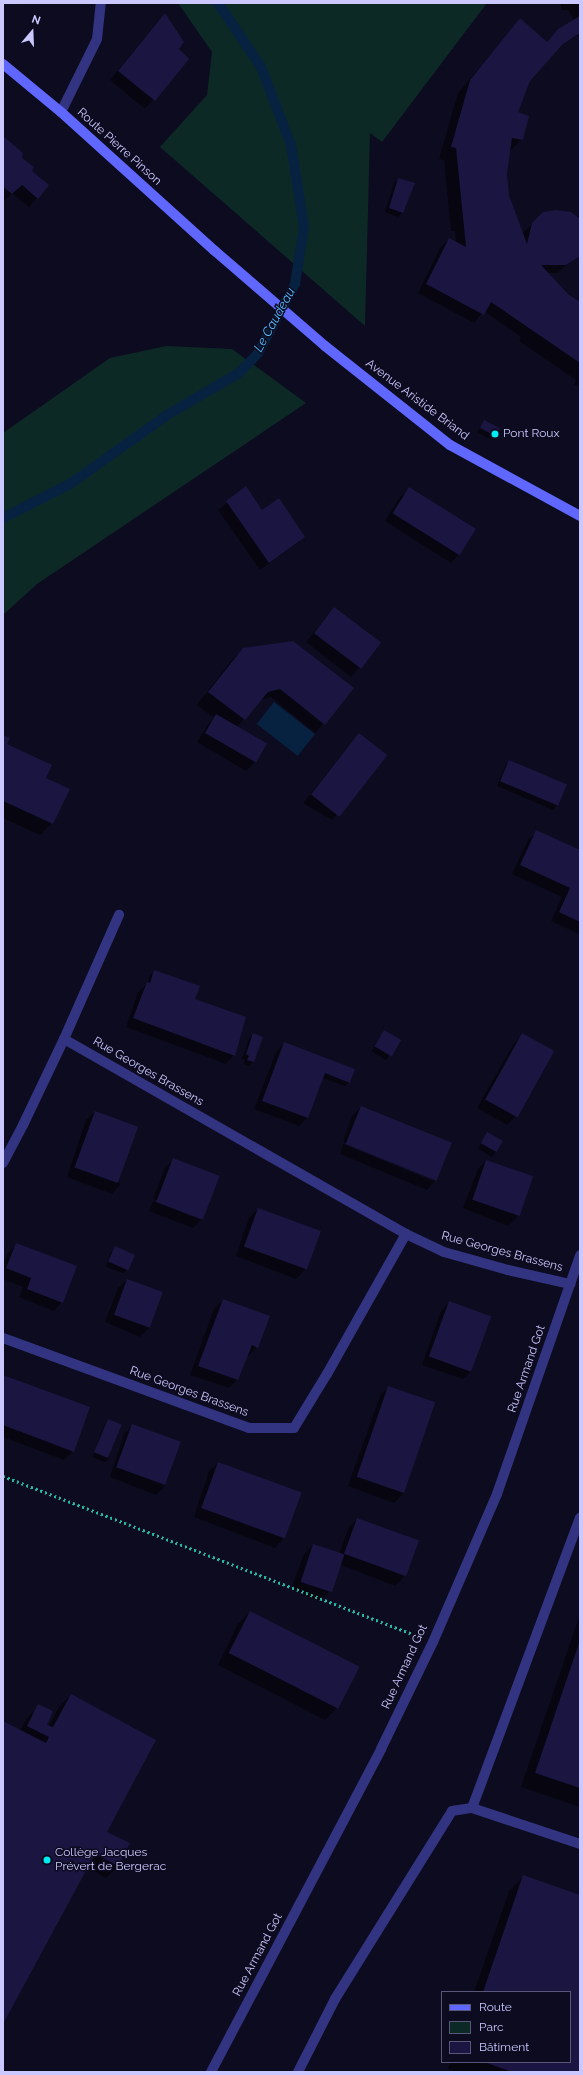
<!DOCTYPE html>
<meta charset="utf-8">
<style>
body{margin:0}
#map{position:relative;width:583px;height:2075px;overflow:hidden;background:#0d0b1f;font-family:Raleway,sans-serif}
div>[style]{position:absolute}
[style*='--x']{left:calc(var(--x)*1px);top:calc(var(--y)*1px);width:calc(var(--w)*1px);rotate:calc(var(--a)*1deg)}
.green>*{inset:0;background:#0d2926}
.water>*{inset:0;background:#072141;transform-origin:0 0}
.shadow>*{inset:0;background:#0007;transform-origin:0 0}
.stream>*{height:10px;margin:-5px;padding:0 5px;transform-origin:5px;border-radius:5px;background:#072141}
.building>*{inset:0;background:#1b1541;transform-origin:0 0}
.path>*{height:2.5px;margin-top:-1.25px;transform-origin:0;background:repeating-linear-gradient(90deg,#24b8a4 0 2px,transparent 0 5px)}
.lane>*{height:10px;margin:-5px;padding:0 5px;transform-origin:5px;border-radius:5px;background:#323482}
.street>*{height:10px;margin:-5px;padding:0 5px;transform-origin:5px;border-radius:5px;background:#323482}
.secondary>*{height:10px;margin:-5px;padding:0 5px;transform-origin:5px;border-radius:5px;background:#5f67ff}
.dots>*{width:11px;height:11px;translate:-50% -50%;box-sizing:border-box;border:2px solid #0d0b1f;border-radius:50%}
span{translate:-50% -50%;white-space:nowrap;text-align:center;line-height:1.15;-webkit-text-stroke:3px #0d0b1f;paint-order:stroke}
.street-label{font-size:12px;color:#cbc8ff}
.poi-label{font-size:12px;color:#cbc8ff}
.left{translate:0 -50%;text-align:left}
.water-label{font-size:13px;color:#56bdff;font-style:italic}
.frame{position:absolute;inset:0;border:4px solid #cbc8ff;pointer-events:none}
.legend{position:absolute;left:441px;top:1991px;width:130px;height:72px;box-sizing:border-box;background:#0d0b1f;border:1px solid #595779;margin:0;padding:5px 7px;list-style:none;font-size:12px;color:#cbc8ff}
.legend li{display:flex;align-items:center;gap:8px;height:20px}
.legend b{width:20px;border:1px solid #595779}
.north{position:absolute;left:12px;top:12px;width:40px;height:40px;-webkit-text-stroke:3px #0d0b1f;paint-order:stroke;rotate:19deg;font-size:11px;font-weight:700;line-height:16px;text-align:center;color:#cbc8ff}
.north::after{content:'';display:block;margin:auto;width:14px;height:18px;background:#cbc8ff;clip-path:polygon(50% 0,100% 100%,50% 72%,0 100%)}
</style>
<div id="map">
<div class="green">
<div style="clip-path:polygon(178px 3px,487px 3px,382px 142px,370px 133px,365px 326px,160px 147px,207px 95px,212px 52px)"></div>
<div style="clip-path:polygon(166px 346px,232px 349px,306px 403px,37px 584px,3px 615px,3px 433px,110px 358px)"></div>
</div>
<div class="water">
<div style="left:274px;top:702px;width:52px;height:28px;rotate:38deg"></div>
</div>
<div class="shadow">
<div style="clip-path:polygon(560px 3px,580px 3px,580px 34px,558px 48px,529px 81px,516px 113px,522px 139px,510px 151px,506px 174px,508px 195px,522px 234px,543px 213px,580px 220px,579px 255px,557px 273px,547px 273px,568px 294px,580px 303px,580px 387px,574px 385px,576px 380px,519px 341px,521px 337px,484px 311px,474px 323px,418px 293px,440px 248px,449px 239px,456px 243px,455px 231px,451px 231px,444px 160px,439px 159px,458px 93px,520px 20px,546px 43px,558px 29px,574px 20px,568px 10px,562px 10px)"></div>
<div style="clip-path:polygon(164px 14px,177px 50px,187px 59px,145px 109px,110px 80px)"></div>
<div style="clip-path:polygon(3px 137px,31px 171px,37px 198px,29px 207px,12px 193px,3px 202px)"></div>
<div style="clip-path:polygon(398px 179px,403px 212px,398px 217px,385px 212px,394px 183px)"></div>
<div style="clip-path:polygon(485px 421px,495px 436px,491px 440px,477px 432px)"></div>
<div style="clip-path:polygon(246px 488px,262px 511px,304px 537px,295px 545px,260px 570px,218px 510px)"></div>
<div style="clip-path:polygon(409px 489px,459px 554px,451px 563px,385px 521px,400px 497px)"></div>
<div style="clip-path:polygon(334px 608px,359px 668px,351px 677px,306px 642px)"></div>
<div style="clip-path:polygon(243px 649px,334px 712px,315px 733px,271px 697px,260px 700px,237px 727px,255px 762px,246px 771px,197px 742px,208px 724px,214px 718px,197px 705px,231px 661px)"></div>
<div style="clip-path:polygon(359px 734px,340px 811px,332px 820px,303px 803px)"></div>
<div style="clip-path:polygon(3px 736px,6px 745px,45px 779px,52px 823px,40px 835px,3px 818px)"></div>
<div style="clip-path:polygon(509px 761px,557px 805px,553px 810px,497px 786px,505px 766px)"></div>
<div style="clip-path:polygon(537px 831px,580px 851px,579px 934px,551px 921px,562px 897px,512px 874px,528px 840px)"></div>
<div style="clip-path:polygon(155px 971px,194px 1000px,234px 1055px,226px 1064px,126px 1027px,138px 992px,148px 983px,150px 975px)"></div>
<div style="left:384px;top:1031px;width:17px;height:24px;rotate:31deg"></div>
<div style="clip-path:polygon(253px 1034px,253px 1061px,249px 1066px,244px 1064px,245px 1060px,242px 1059px,249px 1038px)"></div>
<div style="clip-path:polygon(523px 1034px,516px 1116px,507px 1125px,477px 1108px,514px 1043px)"></div>
<div style="clip-path:polygon(284px 1043px,349px 1082px,345px 1086px,322px 1078px,307px 1118px,299px 1126px,254px 1109px,276px 1052px)"></div>
<div style="clip-path:polygon(361px 1107px,435px 1181px,427px 1190px,340px 1154px,343px 1144px,433px 1181px,433px 1179px,343px 1142px,352px 1116px)"></div>
<div style="clip-path:polygon(95px 1112px,120px 1185px,112px 1194px,67px 1177px,86px 1120px)"></div>
<div style="left:487px;top:1133px;width:17px;height:18px;rotate:31deg"></div>
<div style="clip-path:polygon(173px 1159px,202px 1219px,193px 1228px,149px 1211px,153px 1201px,199px 1219px,199px 1217px,153px 1199px,165px 1168px)"></div>
<div style="clip-path:polygon(486px 1161px,517px 1217px,508px 1226px,463px 1208px,478px 1169px)"></div>
<div style="clip-path:polygon(258px 1209px,319px 1231px,304px 1271px,296px 1279px,236px 1256px,249px 1218px)"></div>
<div style="clip-path:polygon(17px 1244px,62px 1302px,54px 1311px,19px 1297px,23px 1287px,3px 1279px,3px 1264px,8px 1253px)"></div>
<div style="clip-path:polygon(115px 1248px,128px 1269px,124px 1273px,106px 1267px,111px 1252px)"></div>
<div style="clip-path:polygon(127px 1280px,149px 1328px,140px 1337px,105px 1322px,118px 1288px)"></div>
<div style="clip-path:polygon(223px 1300px,257px 1347px,248px 1356px,247px 1355px,237px 1380px,229px 1388px,190px 1375px,214px 1309px)"></div>
<div style="clip-path:polygon(449px 1302px,472px 1371px,463px 1379px,422px 1365px,441px 1311px)"></div>
<div style="clip-path:polygon(3px 1376px,73px 1451px,64px 1460px,3px 1437px)"></div>
<div style="clip-path:polygon(388px 1387px,403px 1494px,394px 1503px,348px 1486px,380px 1396px)"></div>
<div style="clip-path:polygon(108px 1421px,109px 1458px,105px 1462px,92px 1457px,104px 1425px)"></div>
<div style="clip-path:polygon(133px 1425px,165px 1486px,156px 1495px,110px 1477px,124px 1434px)"></div>
<div style="clip-path:polygon(218px 1463px,283px 1539px,275px 1548px,194px 1517px,209px 1471px)"></div>
<div style="clip-path:polygon(357px 1519px,404px 1577px,395px 1586px,339px 1564px,328px 1593px,319px 1601px,291px 1589px,304px 1554px,313px 1545px,339px 1554px,349px 1527px)"></div>
<div style="clip-path:polygon(250px 1612px,337px 1708px,325px 1720px,218px 1665px,238px 1624px)"></div>
<div style="clip-path:polygon(580px 1614px,580px 1807px,521px 1787px)"></div>
<div style="clip-path:polygon(71px 1695px,106px 1832px,129px 1844px,118px 1866px,106px 1878px,87px 1867px,3px 2022px,3px 1722px,20px 1731px,27px 1718px,39px 1706px,46px 1725px,49px 1726px,59px 1707px)"></div>
<div style="clip-path:polygon(523px 1877px,580px 1896px,580px 2072px,458px 2072px,448px 2069px,450px 2062px,570px 2062px,570px 1992px,474px 1992px,509px 1891px)"></div>
</div>
<div class="stream">
<div style="--x:3;--y:518;--w:75;--a:-26.9"></div>
<div style="--x:70;--y:484;--w:119;--a:-35.4"></div>
<div style="--x:167;--y:415;--w:83;--a:-30.3"></div>
<div style="--x:239;--y:373;--w:28;--a:-46"></div>
<div style="--x:258;--y:353;--w:78;--a:-61.8"></div>
<div style="--x:295;--y:284;--w:58;--a:-81"></div>
<div style="--x:304;--y:227;--w:83;--a:-99"></div>
<div style="--x:291;--y:145;--w:84;--a:-111"></div>
<div style="--x:261;--y:67;--w:77;--a:-123.9"></div>
</div>
<div class="building">
<div style="clip-path:polygon(165px 13px,184px 42px,179px 49px,189px 59px,155px 101px,118px 71px)"></div>
<div style="clip-path:polygon(580px 16px,580px 33px,562px 45px,530px 81px,518px 112px,529px 116px,523px 140px,512px 138px,507px 174px,509px 195px,527px 244px,532px 223px,543px 212px,556px 210px,571px 212px,580px 219px,580px 256px,566px 265px,541px 265px,568px 294px,580px 302px,580px 363px,491px 302px,484px 315px,426px 284px,449px 238px,466px 247px,456px 148px,451px 147px,470px 80px,520px 18px,547px 42px,558px 29px)"></div>
<div style="clip-path:polygon(3px 136px,23px 153px,22px 158px,34px 167px,32px 171px,49px 185px,38px 199px,22px 185px,12px 194px,3px 187px)"></div>
<div style="clip-path:polygon(398px 178px,415px 183px,403px 213px,389px 208px)"></div>
<div style="left:484px;top:420px;width:18px;height:9px;rotate:27deg"></div>
<div style="clip-path:polygon(246px 486px,262px 510px,279px 498px,305px 537px,269px 563px,226px 501px)"></div>
<div style="left:409px;top:487px;width:79px;height:31px;rotate:32deg"></div>
<div style="left:334px;top:607px;width:59px;height:33px;rotate:37deg"></div>
<div style="clip-path:polygon(293px 641px,354px 688px,325px 725px,280px 689px,268px 692px,245px 720px,208px 692px,243px 648px)"></div>
<div style="left:216px;top:714px;width:59px;height:22px;rotate:30deg"></div>
<div style="left:359px;top:733px;width:36px;height:78px;rotate:38deg"></div>
<div style="clip-path:polygon(3px 735px,10px 738px,7px 744px,52px 765px,46px 778px,70px 789px,53px 824px,3px 801px)"></div>
<div style="left:509px;top:760px;width:63px;height:23px;rotate:23deg"></div>
<div style="clip-path:polygon(536px 830px,580px 850px,580px 922px,559px 912px,570px 888px,520px 865px)"></div>
<div style="clip-path:polygon(154px 970px,200px 986px,195px 999px,246px 1017px,235px 1056px,133px 1018px,147px 982px,150px 983px)"></div>
<div style="left:384px;top:1030px;width:20px;height:19px;rotate:30deg"></div>
<div style="clip-path:polygon(253px 1033px,263px 1037px,254px 1062px,247px 1060px,249px 1056px,246px 1054px)"></div>
<div style="left:522px;top:1033px;width:37px;height:76px;rotate:29deg"></div>
<div style="clip-path:polygon(284px 1042px,355px 1069px,350px 1083px,325px 1073px,308px 1118px,262px 1101px)"></div>
<div style="left:361px;top:1106px;width:98px;height:41px;rotate:22deg"></div>
<div style="left:95px;top:1111px;width:46px;height:60px;rotate:20deg"></div>
<div style="left:487px;top:1132px;width:18px;height:13px;rotate:29deg"></div>
<div style="left:173px;top:1158px;width:50px;height:47px;rotate:21deg"></div>
<div style="left:486px;top:1160px;width:50px;height:42px;rotate:19deg"></div>
<div style="left:258px;top:1208px;width:67px;height:41px;rotate:20deg"></div>
<div style="clip-path:polygon(16px 1243px,77px 1266px,63px 1303px,27px 1289px,31px 1278px,6px 1268px)"></div>
<div style="left:115px;top:1246px;width:22px;height:17px;rotate:24deg"></div>
<div style="left:127px;top:1279px;width:38px;height:38px;rotate:20deg"></div>
<div style="clip-path:polygon(223px 1299px,270px 1316px,258px 1348px,252px 1345px,238px 1380px,198px 1366px)"></div>
<div style="left:449px;top:1301px;width:45px;height:59px;rotate:20deg"></div>
<div style="clip-path:polygon(3px 1375px,90px 1407px,74px 1452px,3px 1425px)"></div>
<div style="left:388px;top:1386px;width:50px;height:96px;rotate:19deg"></div>
<div style="left:108px;top:1419px;width:15px;height:36px;rotate:23deg"></div>
<div style="left:132px;top:1424px;width:52px;height:46px;rotate:20deg"></div>
<div style="left:218px;top:1462px;width:89px;height:49px;rotate:20deg"></div>
<div style="left:357px;top:1518px;width:66px;height:38px;rotate:20deg"></div>
<div style="left:313px;top:1544px;width:33px;height:40px;rotate:18deg"></div>
<div style="left:250px;top:1611px;width:123px;height:47px;rotate:27deg"></div>
<div style="clip-path:polygon(580px 1640px,580px 1788px,535px 1773px)"></div>
<div style="clip-path:polygon(71px 1694px,156px 1740px,107px 1832px,130px 1843px,118px 1866px,95px 1854px,3px 2024px,3px 1721px,46px 1743px,49px 1737px,27px 1726px,38px 1704px,53px 1711px,47px 1725px,53px 1727px)"></div>
<div style="clip-path:polygon(523px 1875px,580px 1895px,580px 2072px,512px 2072px,484px 2062px,570px 2062px,570px 1992px,483px 1992px)"></div>
</div>
<div class="path">
<div style="--x:3;--y:1476;--w:439;--a:21.1"></div>
</div>
<div class="lane">
<div style="--x:472;--y:1808;--w:114;--a:18.4"></div>
<div style="--x:298;--y:2072;--w:82;--a:-63.1"></div>
<div style="--x:335;--y:1999;--w:221;--a:-58.1"></div>
<div style="--x:452;--y:1811;--w:20;--a:-9"></div>
<div style="--x:472;--y:1808;--w:310;--a:-69.6"></div>
</div>
<div class="street">
<div style="--x:61;--y:112;--w:81;--a:-63.7"></div>
<div style="--x:97;--y:39;--w:36;--a:-84"></div>
<div style="--x:64;--y:1039;--w:136;--a:-66.1"></div>
<div style="--x:3;--y:1163;--w:43;--a:-62.2"></div>
<div style="--x:23;--y:1125;--w:95;--a:-64.5"></div>
<div style="--x:64;--y:1039;--w:394;--a:29.7"></div>
<div style="--x:406;--y:1234;--w:42;--a:25.3"></div>
<div style="--x:444;--y:1252;--w:66;--a:15.7"></div>
<div style="--x:508;--y:1270;--w:64;--a:12.7"></div>
<div style="--x:3;--y:1338;--w:262;--a:20.1"></div>
<div style="--x:249;--y:1428;--w:45;--a:0"></div>
<div style="--x:294;--y:1428;--w:63;--a:-58.6"></div>
<div style="--x:327;--y:1374;--w:161;--a:-60.6"></div>
<div style="--x:211;--y:2072;--w:365;--a:-62.2"></div>
<div style="--x:381;--y:1749;--w:119;--a:-64.1"></div>
<div style="--x:433;--y:1642;--w:161;--a:-66.6"></div>
<div style="--x:497;--y:1494;--w:253;--a:-70.8"></div>
</div>
<div class="secondary">
<div style="--x:3;--y:64;--w:75;--a:39.6"></div>
<div style="--x:61;--y:112;--w:207;--a:42.1"></div>
<div style="--x:215;--y:251;--w:145;--a:40.8"></div>
<div style="--x:325;--y:346;--w:159;--a:38.4"></div>
<div style="--x:450;--y:445;--w:148;--a:28.6"></div>
</div>
<div class="dots">
<div style="left:495px;top:434px;background:#00ecf3"></div>
<div style="left:47px;top:1860px;background:#00ecf3"></div>
</div>
<div class="street-label">
<span style="left:119px;top:147px;rotate:42deg">Route Pierre Pinson</span>
<span style="left:417px;top:400px;rotate:37deg">Avenue Aristide Briand</span>
<span style="left:148px;top:1072px;rotate:30deg">Rue Georges Brassens</span>
<span style="left:502px;top:1252px;rotate:15deg">Rue Georges Brassens</span>
<span style="left:527px;top:1369px;rotate:-71deg">Rue Armand Got</span>
<span style="left:189px;top:1392px;rotate:20deg">Rue Georges Brassens</span>
<span style="left:405px;top:1667px;rotate:-65deg">Rue Armand Got</span>
<span style="left:258px;top:1955px;rotate:-62deg">Rue Armand Got</span>
</div>
<div class="poi-label">
<span class="left" style="left:503px;top:434px">Pont Roux</span>
<span class="left" style="left:55px;top:1860px">Collège Jacques<br>Prévert de Bergerac</span>
</div>
<div class="water-label">
<span style="left:275px;top:320px;rotate:-61deg">Le Caudeau</span>
</div>
<div class="frame"></div>
<ul class="legend">
<li><b style="height:5px;background:#5f67ff"></b>Route</li>
<li><b style="height:11px;background:#0d2926"></b>Parc</li>
<li><b style="height:11px;background:#1b1541"></b>Bâtiment</li>
</ul>
<div class="north">N</div>
</div>
